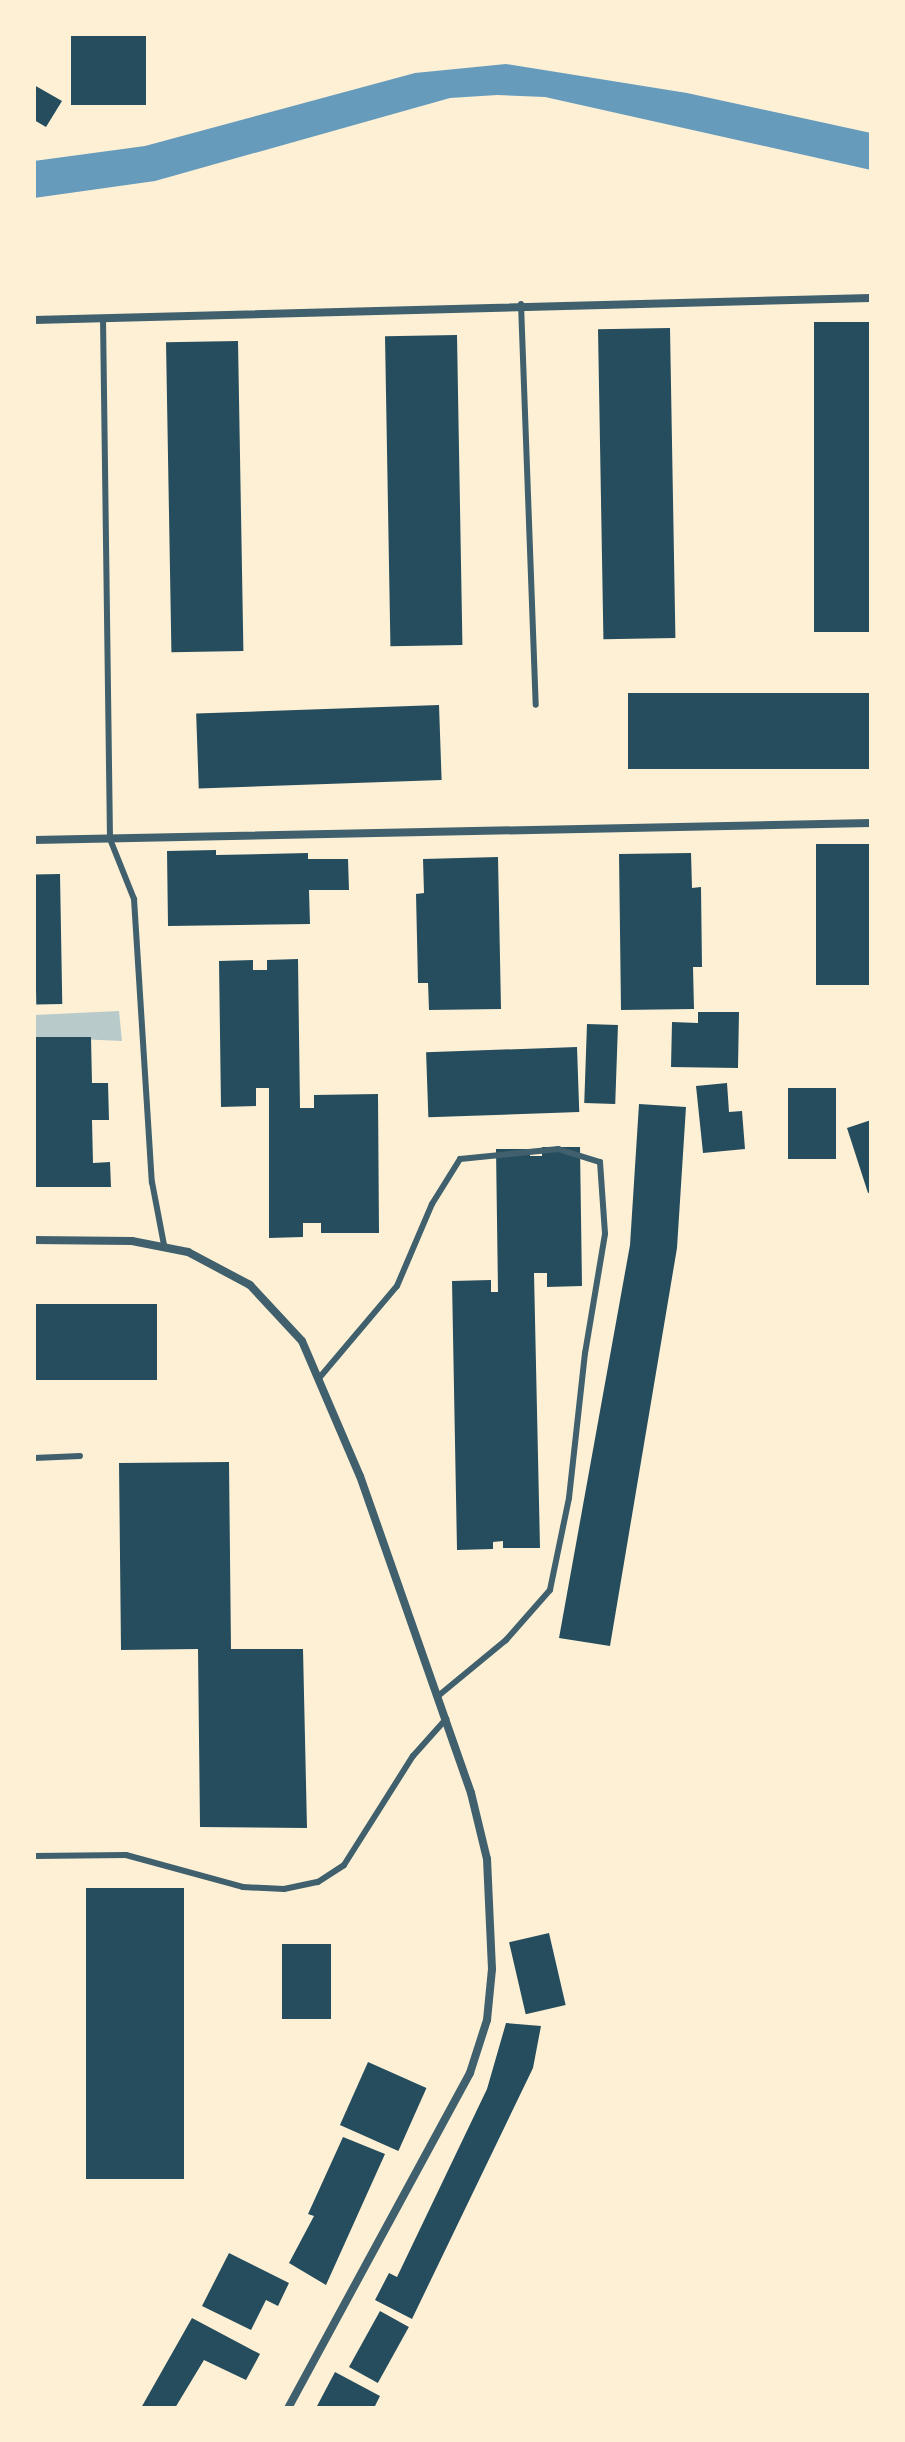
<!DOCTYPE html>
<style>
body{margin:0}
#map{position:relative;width:905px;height:2442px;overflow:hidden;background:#fdf0d5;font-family:Georgia,serif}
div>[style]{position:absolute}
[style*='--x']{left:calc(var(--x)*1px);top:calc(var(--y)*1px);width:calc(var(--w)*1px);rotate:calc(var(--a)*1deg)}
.green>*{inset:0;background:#b9caca}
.water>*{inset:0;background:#669bbc}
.building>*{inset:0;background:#264d5e;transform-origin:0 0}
.service>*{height:6px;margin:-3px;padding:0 3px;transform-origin:3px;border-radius:3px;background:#3f606c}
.minor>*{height:8px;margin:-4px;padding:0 4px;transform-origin:4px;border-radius:4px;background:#3f606c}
span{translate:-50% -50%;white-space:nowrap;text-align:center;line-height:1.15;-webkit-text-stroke:6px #fdf0d5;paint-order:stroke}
.frame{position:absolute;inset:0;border:36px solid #fdf0d5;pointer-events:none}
</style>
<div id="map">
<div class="green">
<div style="clip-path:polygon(119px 1011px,122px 1041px,34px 1037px,34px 1015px)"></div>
</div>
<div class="water">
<div style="clip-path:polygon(506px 64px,687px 93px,871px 133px,871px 170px,545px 97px,497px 95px,450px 98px,155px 181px,34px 198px,34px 161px,145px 146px,415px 73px)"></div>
</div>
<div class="building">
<div style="left:71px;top:34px;width:75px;height:71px"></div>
<div style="clip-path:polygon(34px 85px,62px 101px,46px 127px,34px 120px)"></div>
<div style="left:871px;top:322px;width:310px;height:57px;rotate:90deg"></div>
<div style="left:670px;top:328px;width:310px;height:72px;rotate:89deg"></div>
<div style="left:457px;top:335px;width:310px;height:72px;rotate:89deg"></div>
<div style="left:238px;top:341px;width:310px;height:72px;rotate:89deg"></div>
<div style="left:871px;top:693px;width:76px;height:243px;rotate:90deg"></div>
<div style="left:439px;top:705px;width:75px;height:243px;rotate:88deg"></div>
<div style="left:871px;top:844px;width:141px;height:55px;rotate:90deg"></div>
<div style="clip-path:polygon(216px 850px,216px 855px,308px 853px,308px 859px,348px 859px,349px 890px,309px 890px,310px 924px,168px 926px,167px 851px)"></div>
<div style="clip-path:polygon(691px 853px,692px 888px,701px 887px,702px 967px,693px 967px,694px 1009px,621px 1010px,619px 854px)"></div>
<div style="clip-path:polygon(498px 857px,501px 1009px,429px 1010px,428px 983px,418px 983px,416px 894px,424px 893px,423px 859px)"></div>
<div style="left:60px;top:874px;width:130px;height:26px;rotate:89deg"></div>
<div style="clip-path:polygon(298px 959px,300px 1108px,314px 1108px,314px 1095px,378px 1094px,379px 1233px,321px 1233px,321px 1223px,303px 1223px,303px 1237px,269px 1238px,269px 1088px,256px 1088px,256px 1106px,221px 1107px,219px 961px,253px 960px,253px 970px,267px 970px,267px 960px)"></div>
<div style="clip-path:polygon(698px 1012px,739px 1012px,738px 1068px,671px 1067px,672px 1022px,698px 1023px)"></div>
<div style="left:587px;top:1024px;width:31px;height:79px;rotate:2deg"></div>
<div style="clip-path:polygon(34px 1037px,91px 1037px,92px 1083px,108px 1083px,109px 1120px,92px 1120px,93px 1163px,110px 1162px,111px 1187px,34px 1187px)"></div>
<div style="left:577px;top:1047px;width:65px;height:151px;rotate:88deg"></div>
<div style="clip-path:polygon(727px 1083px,729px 1112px,742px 1111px,745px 1149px,703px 1153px,696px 1086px)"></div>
<div style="left:836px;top:1088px;width:71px;height:48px;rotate:90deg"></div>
<div style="clip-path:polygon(639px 1104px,686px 1107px,677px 1248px,610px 1646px,559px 1638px,630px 1245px)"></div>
<div style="clip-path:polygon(871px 1120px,871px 1192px,868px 1193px,847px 1128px)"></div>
<div style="clip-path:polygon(542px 1147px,580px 1147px,582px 1286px,547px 1287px,547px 1273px,534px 1273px,540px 1548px,503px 1548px,503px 1541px,493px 1542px,493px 1549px,457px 1550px,452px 1281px,491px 1280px,491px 1292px,498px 1292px,496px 1149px,530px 1149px,530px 1156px,542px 1156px)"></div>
<div style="left:34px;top:1304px;width:123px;height:76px"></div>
<div style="clip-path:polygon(229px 1462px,231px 1649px,303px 1649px,307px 1828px,200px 1827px,198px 1649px,121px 1650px,119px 1463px)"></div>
<div style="left:86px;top:1888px;width:98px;height:291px"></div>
<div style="left:549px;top:1933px;width:74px;height:41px;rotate:77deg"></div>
<div style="left:282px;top:1944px;width:49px;height:75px"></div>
<div style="clip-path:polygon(506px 2023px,541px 2026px,533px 2068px,412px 2319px,375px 2300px,389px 2273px,397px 2277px,487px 2089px)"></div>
<div style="left:368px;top:2062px;width:64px;height:69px;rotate:24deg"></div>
<div style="clip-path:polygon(343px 2137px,385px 2154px,326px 2285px,289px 2263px,314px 2216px,308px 2214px)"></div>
<div style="clip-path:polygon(229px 2253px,289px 2283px,278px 2306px,266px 2300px,251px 2330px,202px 2306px)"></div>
<div style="left:380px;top:2311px;width:33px;height:64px;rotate:29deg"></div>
<div style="clip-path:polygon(192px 2318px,260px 2354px,246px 2380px,204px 2360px,175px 2408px,141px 2408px)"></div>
<div style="clip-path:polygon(335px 2372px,380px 2396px,374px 2408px,316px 2408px)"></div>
</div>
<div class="service">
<div style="--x:521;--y:304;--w:401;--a:87.9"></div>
<div style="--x:103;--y:318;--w:521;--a:89.23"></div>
<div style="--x:110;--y:839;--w:65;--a:68.2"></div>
<div style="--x:134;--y:899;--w:284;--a:86.4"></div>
<div style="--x:152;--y:1182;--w:64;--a:79.2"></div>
<div style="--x:320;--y:1377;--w:119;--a:-49.8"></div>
<div style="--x:397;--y:1286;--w:89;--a:-66.9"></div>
<div style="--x:432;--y:1204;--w:53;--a:-58.1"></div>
<div style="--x:460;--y:1159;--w:99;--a:-5.8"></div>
<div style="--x:558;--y:1149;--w:44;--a:17.2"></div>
<div style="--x:600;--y:1162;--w:72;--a:86"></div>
<div style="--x:605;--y:1234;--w:121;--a:99.5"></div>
<div style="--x:585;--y:1353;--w:146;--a:96.3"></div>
<div style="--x:569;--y:1498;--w:94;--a:101.7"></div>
<div style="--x:550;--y:1590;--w:67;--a:131.3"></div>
<div style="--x:506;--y:1640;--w:88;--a:140.5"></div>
<div style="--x:34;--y:1458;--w:46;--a:-2.5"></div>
<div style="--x:34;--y:1856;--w:92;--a:-0.6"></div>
<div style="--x:126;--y:1855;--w:121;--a:15.3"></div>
<div style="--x:243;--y:1887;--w:41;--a:2.8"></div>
<div style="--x:284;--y:1889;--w:35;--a:-12"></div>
<div style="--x:318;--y:1882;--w:31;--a:-33"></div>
<div style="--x:344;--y:1865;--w:129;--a:-57.7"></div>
<div style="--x:413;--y:1756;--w:50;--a:-48.3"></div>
</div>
<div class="minor">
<div style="--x:34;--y:320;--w:837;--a:-1.51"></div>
<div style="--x:34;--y:840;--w:837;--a:-1.16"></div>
<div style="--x:34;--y:1240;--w:98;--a:0.6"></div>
<div style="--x:132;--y:1241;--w:57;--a:11.1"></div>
<div style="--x:188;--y:1252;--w:70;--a:28"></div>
<div style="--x:250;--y:1285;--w:76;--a:47.1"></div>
<div style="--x:302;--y:1341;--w:147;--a:66.8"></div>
<div style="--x:360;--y:1476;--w:336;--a:70.7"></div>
<div style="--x:471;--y:1793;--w:68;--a:76.4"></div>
<div style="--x:487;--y:1859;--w:110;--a:87.4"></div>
<div style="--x:492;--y:1969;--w:51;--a:95.6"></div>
<div style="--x:487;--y:2020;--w:56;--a:107.8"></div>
<div style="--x:470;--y:2073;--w:381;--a:118.5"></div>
</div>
<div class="frame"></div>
</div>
